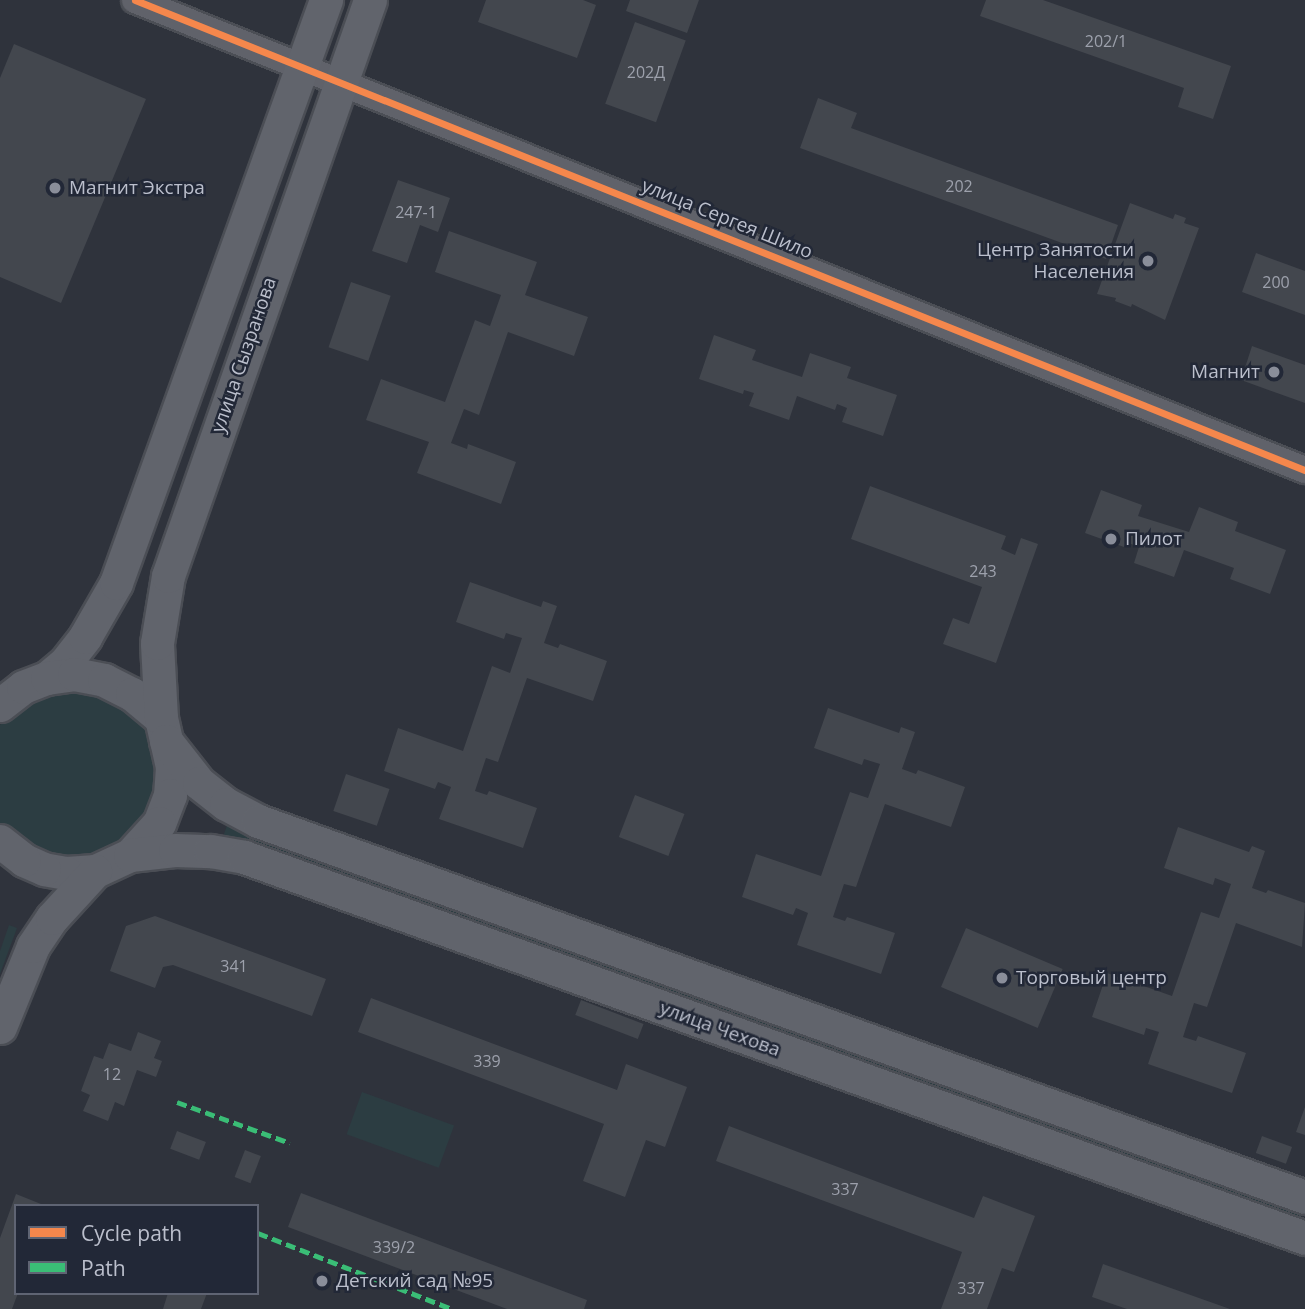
<!DOCTYPE html>
<meta charset="utf-8">
<style>
body{margin:0}
#map{position:relative;width:1305px;height:1309px;overflow:hidden;background:#2f333c;font-family:"Open Sans",sans-serif}
div>[style]{position:absolute}
[style*='--x']{left:calc(var(--x)*1px);top:calc(var(--y)*1px);width:calc(var(--w)*1px);rotate:calc(var(--a)*1deg)}
.green>*{inset:0;background:#2c3d42;transform-origin:0 0}
.building>*{inset:0;background:#43474e;transform-origin:0 0}
.roads{filter:drop-shadow(2px 0 #4b4e55) drop-shadow(-2px 0 #4b4e55) drop-shadow(0 2px #4b4e55) drop-shadow(0 -2px #4b4e55)}
.minor>*{height:26px;margin:-13px;padding:0 13px;transform-origin:13px;border-radius:13px;background:#60626a}
.major>*{height:33px;margin:-16.5px;padding:0 16.5px;transform-origin:16.5px;border-radius:16.5px;background:#61646c}
.quiet>*{height:5px;margin-top:-2.5px;transform-origin:0;background:repeating-linear-gradient(90deg,#3abd76 0 10px,transparent 0 15px)}
.cycleway>*{height:7px;margin:-3.5px;padding:0 3.5px;transform-origin:3.5px;border-radius:3.5px;background:#f5874c}
.dots>*{width:19px;height:19px;translate:-50% -50%;box-sizing:border-box;border:4px solid #222837;border-radius:50%}
span{translate:-50% -50%;white-space:nowrap;text-align:center;line-height:1.15;-webkit-text-stroke:5px #222837;paint-order:stroke}
.number-label{font-size:16px;color:#9da1ac}
.number-label span{-webkit-text-stroke-width:0}
.poi-label{font-size:19px;color:#bbbfcc}
.left{translate:0 -50%;text-align:left}
.right{translate:-100% -50%;text-align:right}
.street-label{font-size:19px;color:#bbbfcc}
.legend{position:absolute;left:14px;top:1204px;width:245px;height:91px;box-sizing:border-box;background:#222837;border:2px solid #5f6473;margin:0;padding:9px 12px;list-style:none;font-size:21px;color:#bbbfcc}
.legend li{display:flex;align-items:center;gap:14px;height:35px}
.legend b{width:35px;border:2px solid #5f6473}
</style>
<div id="map">
<div class="green">
<div style="clip-path:polygon(74px 687px,125px 705px,145px 725px,156px 746px,159px 794px,124px 848px,92px 862px,47px 860px,0 825px,0 725px,28px 698px)"></div>
<div style="left:229px;top:820px;width:1143px;height:22px;rotate:20deg"></div>
<div style="clip-path:polygon(9px 925px,17px 928px,0 974px,0 951px)"></div>
<div style="left:362px;top:1092px;width:98px;height:45px;rotate:20deg"></div>
</div>
<div class="building">
<div style="clip-path:polygon(486px 0,583px 0,596px 5px,577px 58px,478px 22px)"></div>
<div style="clip-path:polygon(630px 0,699px 0,687px 33px,626px 11px)"></div>
<div style="clip-path:polygon(986px 0,1043px 0,1231px 66px,1213px 119px,1178px 107px,1184px 88px,980px 16px)"></div>
<div style="left:635px;top:22px;width:54px;height:87px;rotate:20deg"></div>
<div style="clip-path:polygon(14px 44px,146px 99px,61px 303px,0 277px,0 78px)"></div>
<div style="clip-path:polygon(818px 98px,857px 113px,851px 128px,1118px 225px,1106px 259px,800px 148px)"></div>
<div style="clip-path:polygon(398px 180px,450px 198px,438px 232px,420px 225px,407px 263px,372px 251px)"></div>
<div style="clip-path:polygon(1130px 203px,1173px 219px,1175px 214px,1186px 218px,1184px 223px,1199px 228px,1165px 320px,1132px 304px,1131px 307px,1115px 301px,1116px 298px,1097px 294px)"></div>
<div style="clip-path:polygon(449px 231px,537px 262px,525px 295px,588px 317px,574px 356px,508px 332px,479px 415px,464px 409px,451px 443px,467px 449px,468px 444px,516px 462px,501px 504px,417px 473px,429px 442px,366px 420px,381px 379px,445px 402px,475px 320px,490px 326px,501px 295px,435px 272px)"></div>
<div style="clip-path:polygon(1256px 253px,1305px 271px,1305px 315px,1242px 292px)"></div>
<div style="left:351px;top:282px;width:42px;height:69px;rotate:19deg"></div>
<div style="clip-path:polygon(714px 335px,756px 350px,752px 360px,802px 377px,810px 353px,851px 367px,847px 378px,897px 395px,883px 436px,842px 422px,847px 408px,837px 404px,835px 410px,797px 396px,789px 420px,749px 406px,754px 393px,744px 390px,743px 394px,699px 379px)"></div>
<div style="clip-path:polygon(1252px 346px,1305px 365px,1305px 403px,1241px 380px)"></div>
<div style="clip-path:polygon(870px 486px,1006px 536px,1001px 549px,1015px 555px,1021px 538px,1038px 544px,996px 663px,943px 644px,953px 618px,969px 624px,982px 587px,851px 539px)"></div>
<div style="clip-path:polygon(1101px 490px,1142px 505px,1138px 516px,1189px 532px,1199px 507px,1238px 522px,1235px 531px,1286px 550px,1270px 594px,1230px 579px,1234px 568px,1184px 550px,1174px 577px,1134px 563px,1139px 547px,1126px 542px,1124px 547px,1085px 533px)"></div>
<div style="clip-path:polygon(470px 582px,541px 607px,543px 601px,557px 606px,544px 643px,558px 648px,560px 644px,607px 661px,593px 701px,527px 678px,498px 762px,486px 758px,475px 791px,487px 795px,489px 791px,537px 808px,523px 848px,439px 819px,451px 787px,438px 782px,435px 789px,384px 771px,398px 728px,463px 751px,492px 666px,510px 673px,522px 638px,506px 633px,504px 639px,456px 622px)"></div>
<div style="clip-path:polygon(828px 708px,899px 733px,901px 727px,915px 732px,902px 769px,916px 774px,918px 770px,965px 787px,951px 827px,885px 804px,856px 887px,844px 884px,833px 917px,845px 921px,847px 917px,895px 933px,881px 974px,797px 945px,808px 913px,796px 908px,793px 915px,742px 897px,756px 854px,821px 876px,850px 792px,868px 798px,880px 764px,864px 759px,862px 765px,814px 748px)"></div>
<div style="left:346px;top:774px;width:46px;height:39px;rotate:19deg"></div>
<div style="left:635px;top:795px;width:53px;height:45px;rotate:21deg"></div>
<div style="clip-path:polygon(1178px 827px,1249px 852px,1252px 846px,1265px 851px,1252px 888px,1266px 893px,1268px 890px,1305px 903px,1302px 947px,1236px 923px,1207px 1007px,1194px 1003px,1183px 1037px,1196px 1041px,1198px 1036px,1246px 1053px,1232px 1093px,1148px 1064px,1159px 1032px,1146px 1028px,1144px 1035px,1092px 1017px,1107px 973px,1172px 996px,1201px 912px,1219px 918px,1231px 884px,1215px 878px,1213px 885px,1164px 868px)"></div>
<div style="clip-path:polygon(155px 916px,326px 979px,312px 1016px,173px 965px,163px 967px,155px 988px,110px 971px,126px 926px)"></div>
<div style="left:966px;top:928px;width:105px;height:64px;rotate:23deg"></div>
<div style="clip-path:polygon(371px 998px,617px 1090px,626px 1064px,687px 1087px,665px 1147px,646px 1140px,625px 1197px,583px 1181px,604px 1124px,358px 1032px)"></div>
<div style="left:581px;top:1000px;width:67px;height:16px;rotate:21deg"></div>
<div style="clip-path:polygon(138px 1032px,161px 1041px,154px 1058px,162px 1061px,156px 1077px,137px 1070px,124px 1106px,115px 1102px,108px 1121px,83px 1111px,90px 1095px,81px 1091px,94px 1056px,103px 1059px,109px 1043px,131px 1051px)"></div>
<div style="clip-path:polygon(1305px 1107px,1305px 1135px,1296px 1132px)"></div>
<div style="clip-path:polygon(729px 1126px,974px 1218px,983px 1196px,1035px 1216px,1014px 1272px,1002px 1268px,987px 1309px,941px 1309px,962px 1252px,716px 1161px)"></div>
<div style="left:177px;top:1131px;width:31px;height:19px;rotate:21deg"></div>
<div style="left:1262px;top:1136px;width:32px;height:18px;rotate:20deg"></div>
<div style="left:245px;top:1150px;width:17px;height:29px;rotate:21deg"></div>
<div style="clip-path:polygon(301px 1193px,587px 1300px,584px 1309px,507px 1309px,288px 1227px)"></div>
<div style="clip-path:polygon(16px 1194px,46px 1206px,16px 1206px,18px 1293px,12px 1309px,0 1309px,0 1238px)"></div>
<div style="clip-path:polygon(1103px 1264px,1230px 1309px,1127px 1309px,1092px 1297px)"></div>
<div style="clip-path:polygon(168px 1293px,207px 1293px,201px 1309px,163px 1309px)"></div>
</div>
<div class="roads">
<div class="minor">
<div style="--x:135;--y:0;--w:1261;--a:21.89"></div>
</div>
<div class="major">
<div style="--x:47;--y:678;--w:23;--a:-40"></div>
<div style="--x:65;--y:663;--w:33;--a:-52"></div>
<div style="--x:85;--y:637;--w:62;--a:-60.1"></div>
<div style="--x:116;--y:583;--w:620;--a:-70.19"></div>
<div style="--x:0;--y:705;--w:29;--a:-38"></div>
<div style="--x:23;--y:687;--w:26;--a:-21"></div>
<div style="--x:47;--y:678;--w:27;--a:-8"></div>
<div style="--x:74;--y:674;--w:31;--a:11"></div>
<div style="--x:104;--y:680;--w:31;--a:27"></div>
<div style="--x:132;--y:694;--w:38;--a:40"></div>
<div style="--x:161;--y:718;--w:50;--a:77.3"></div>
<div style="--x:172;--y:767;--w:28;--a:94"></div>
<div style="--x:170;--y:795;--w:30;--a:111"></div>
<div style="--x:159;--y:823;--w:43;--a:132.2"></div>
<div style="--x:130;--y:855;--w:38;--a:155"></div>
<div style="--x:95;--y:871;--w:29;--a:176"></div>
<div style="--x:66;--y:873;--w:22;--a:-170"></div>
<div style="--x:44;--y:869;--w:22;--a:-156"></div>
<div style="--x:24;--y:860;--w:31;--a:-142"></div>
<div style="--x:161;--y:718;--w:75;--a:-93.1"></div>
<div style="--x:157;--y:643;--w:68;--a:-80.7"></div>
<div style="--x:168;--y:576;--w:610;--a:-70.67"></div>
<div style="--x:166;--y:741;--w:53;--a:51.8"></div>
<div style="--x:199;--y:783;--w:34;--a:38"></div>
<div style="--x:226;--y:804;--w:36;--a:28"></div>
<div style="--x:258;--y:821;--w:1112;--a:19.75"></div>
<div style="--x:130;--y:855;--w:45;--a:-6.3"></div>
<div style="--x:175;--y:850;--w:36;--a:2"></div>
<div style="--x:211;--y:851;--w:34;--a:10"></div>
<div style="--x:244;--y:857;--w:1127;--a:19.75"></div>
<div style="--x:0;--y:1027;--w:87;--a:-67.8"></div>
<div style="--x:33;--y:946;--w:34;--a:-56"></div>
<div style="--x:52;--y:918;--w:64;--a:-47.5"></div>
</div>
</div>
<div class="quiet">
<div style="--x:177;--y:1102;--w:120;--a:19.9"></div>
<div style="--x:258;--y:1233;--w:208;--a:21.4"></div>
</div>
<div class="cycleway">
<div style="--x:135;--y:0;--w:1261;--a:21.89"></div>
</div>
<div class="dots">
<div style="left:55px;top:188px;background:#8a8e9a"></div>
<div style="left:1148px;top:261px;background:#8a8e9a"></div>
<div style="left:1274px;top:372px;background:#8a8e9a"></div>
<div style="left:1111px;top:539px;background:#8a8e9a"></div>
<div style="left:1002px;top:978px;background:#8a8e9a"></div>
<div style="left:322px;top:1281px;background:#8a8e9a"></div>
</div>
<div class="number-label">
<span style="left:1106px;top:41px">202/1</span>
<span style="left:646px;top:72px">202Д</span>
<span style="left:959px;top:186px">202</span>
<span style="left:416px;top:212px">247-1</span>
<span style="left:1276px;top:282px">200</span>
<span style="left:983px;top:571px">243</span>
<span style="left:234px;top:966px">341</span>
<span style="left:487px;top:1061px">339</span>
<span style="left:112px;top:1074px">12</span>
<span style="left:845px;top:1189px">337</span>
<span style="left:394px;top:1247px">339/2</span>
<span style="left:971px;top:1288px">337</span>
</div>
<div class="poi-label">
<span class="left" style="left:69px;top:188px">Магнит Экстра</span>
<span class="right" style="left:1134px;top:261px">Центр Занятости<br>Населения</span>
<span class="right" style="left:1260px;top:372px">Магнит</span>
<span class="left" style="left:1125px;top:539px">Пилот</span>
<span class="left" style="left:1016px;top:978px">Торговый центр</span>
<span class="left" style="left:336px;top:1281px">Детский сад №95</span>
</div>
<div class="street-label">
<span style="left:727px;top:219px;rotate:22deg">улица Сергея Шило</span>
<span style="left:244px;top:355px;rotate:-71deg">улица Сызранова</span>
<span style="left:720px;top:1029px;rotate:20deg">улица Чехова</span>
</div>
<ul class="legend">
<li><b style="height:9px;background:#f5874c"></b>Cycle path</li>
<li><b style="height:9px;background:#3abd76"></b>Path</li>
</ul>
</div>
